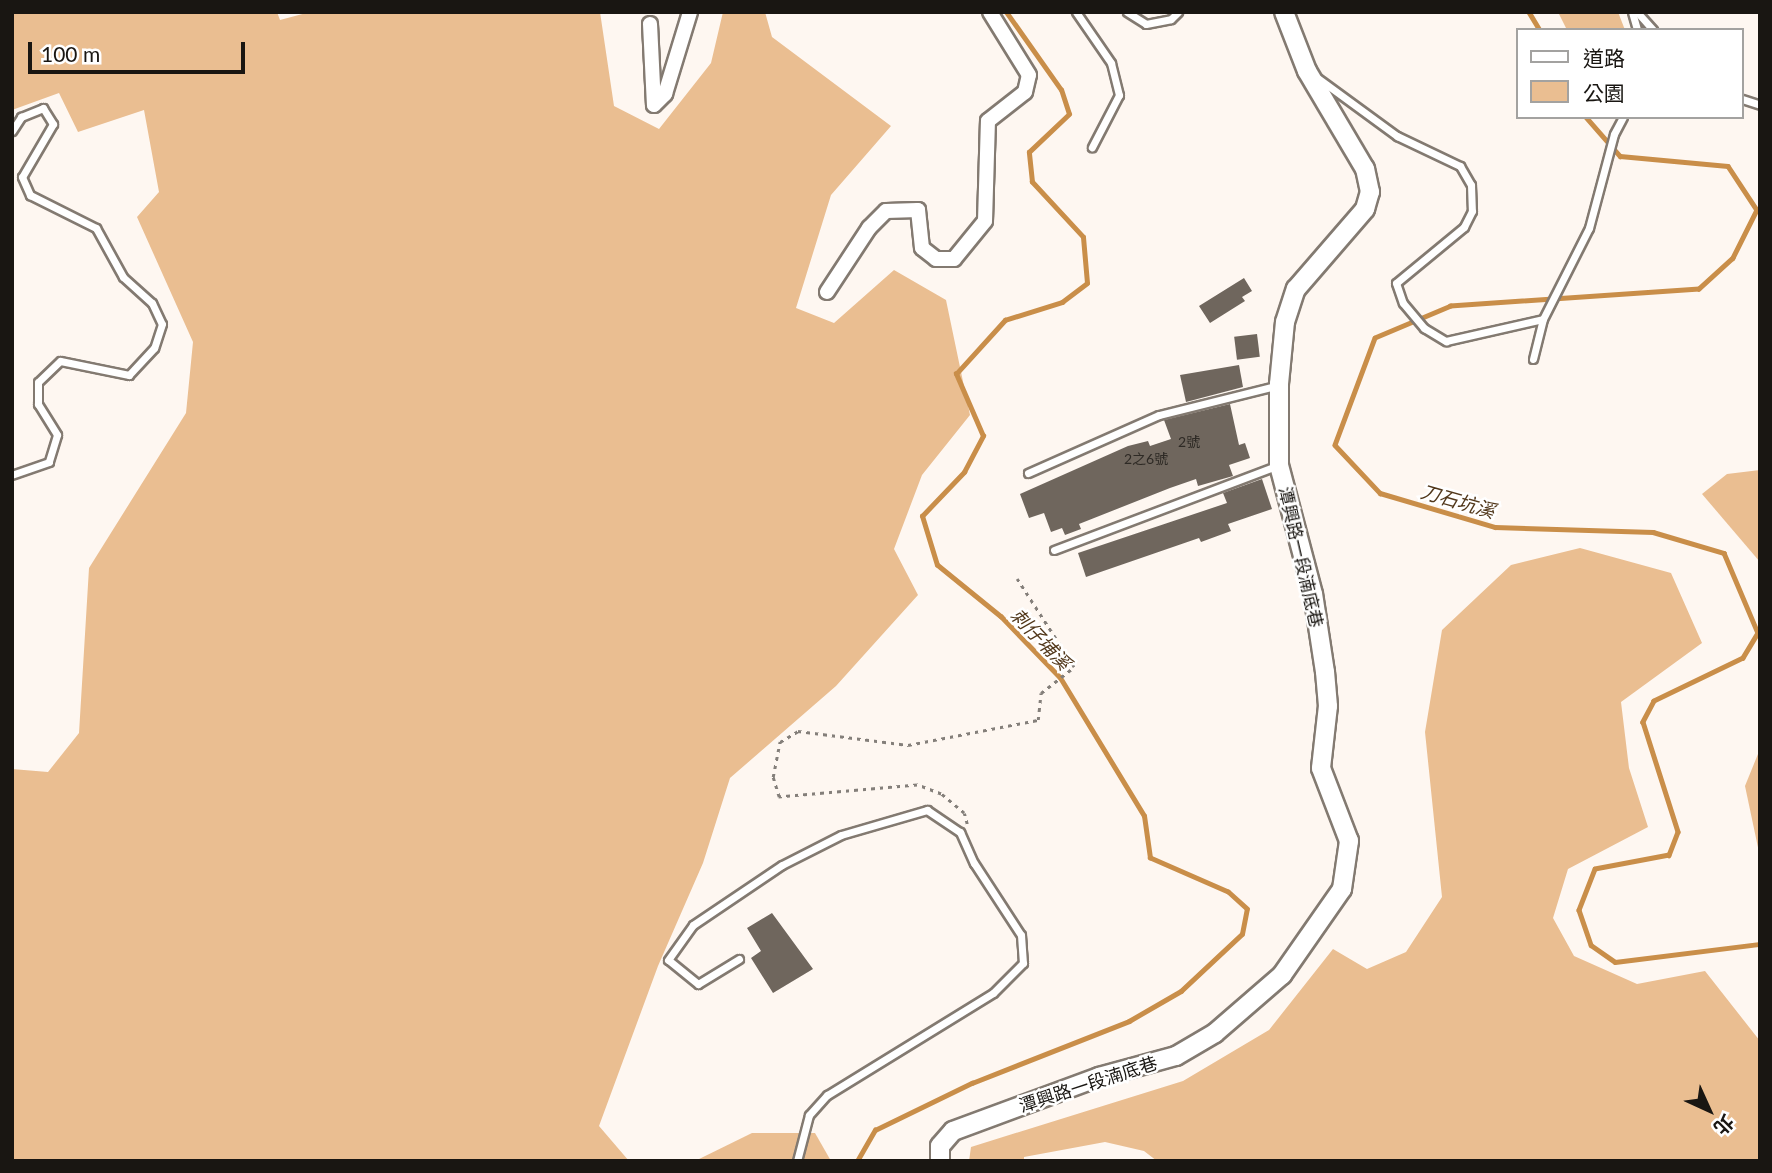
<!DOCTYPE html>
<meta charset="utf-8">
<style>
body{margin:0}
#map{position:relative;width:1772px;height:1173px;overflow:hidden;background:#fef7f1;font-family:Lato,"Noto Sans TC",sans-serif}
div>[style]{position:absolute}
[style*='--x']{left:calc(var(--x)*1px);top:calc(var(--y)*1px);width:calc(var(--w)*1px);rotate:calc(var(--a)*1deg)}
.green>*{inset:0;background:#eabe91}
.stream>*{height:4.5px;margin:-2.25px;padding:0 2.25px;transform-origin:2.25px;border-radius:2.25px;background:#c98e49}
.building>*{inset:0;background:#6f665d;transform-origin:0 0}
.path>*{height:2.5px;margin-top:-1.25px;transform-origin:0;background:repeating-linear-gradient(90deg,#847f7a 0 3.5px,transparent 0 8.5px)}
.roads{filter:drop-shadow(2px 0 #837a71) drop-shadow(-2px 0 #837a71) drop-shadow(0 2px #837a71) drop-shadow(0 -2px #837a71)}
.service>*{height:7px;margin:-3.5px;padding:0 3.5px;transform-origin:3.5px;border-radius:3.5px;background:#fff}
.minor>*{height:14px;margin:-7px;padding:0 7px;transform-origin:7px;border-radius:7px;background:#fff}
.tertiary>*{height:18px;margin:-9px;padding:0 9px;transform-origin:9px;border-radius:9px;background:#fff}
span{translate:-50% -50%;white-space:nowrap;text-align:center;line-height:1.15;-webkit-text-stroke:5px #fff;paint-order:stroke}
.number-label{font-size:14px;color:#2e2a25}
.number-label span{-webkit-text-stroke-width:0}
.street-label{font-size:18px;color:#191612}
.water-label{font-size:19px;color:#51371a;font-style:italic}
.frame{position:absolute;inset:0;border:14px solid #191612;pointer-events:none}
.legend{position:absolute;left:1516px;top:28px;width:228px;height:91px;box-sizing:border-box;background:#fff;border:2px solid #a3a2a0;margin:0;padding:9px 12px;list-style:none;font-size:21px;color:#191612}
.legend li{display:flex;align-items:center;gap:14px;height:35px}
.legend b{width:35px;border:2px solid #a3a2a0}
.north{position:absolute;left:1674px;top:1075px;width:70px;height:70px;-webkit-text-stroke:5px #fff;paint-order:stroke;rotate:135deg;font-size:19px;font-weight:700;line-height:28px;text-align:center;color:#191612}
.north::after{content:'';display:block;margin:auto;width:24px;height:32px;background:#191612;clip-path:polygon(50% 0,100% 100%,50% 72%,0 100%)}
.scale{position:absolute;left:28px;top:42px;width:217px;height:32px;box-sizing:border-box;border:4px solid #191612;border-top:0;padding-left:9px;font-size:21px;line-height:24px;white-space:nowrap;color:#191612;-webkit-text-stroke:5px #fff;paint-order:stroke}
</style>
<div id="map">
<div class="green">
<div style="clip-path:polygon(12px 12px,277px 12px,280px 20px,310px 12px,600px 12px,614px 106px,659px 129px,711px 63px,723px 12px,765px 12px,772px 37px,891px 126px,831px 195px,796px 308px,834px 323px,894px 270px,946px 300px,970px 415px,922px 475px,894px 549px,918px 595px,836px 686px,730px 778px,703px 863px,658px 966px,599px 1126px,629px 1161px,12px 1161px,12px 769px,48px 772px,79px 733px,89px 568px,186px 413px,193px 342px,137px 217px,159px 192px,144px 110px,78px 132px,59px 93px,12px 110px)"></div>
<div style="clip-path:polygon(1558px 12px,1618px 12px,1625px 30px,1567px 30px)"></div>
<div style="clip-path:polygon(1760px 470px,1760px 562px,1702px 494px,1727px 474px)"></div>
<div style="clip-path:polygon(1580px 548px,1671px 573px,1702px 643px,1621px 702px,1629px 768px,1648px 827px,1568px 869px,1553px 918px,1574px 956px,1637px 984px,1705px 971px,1760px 1041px,1760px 1161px,1157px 1161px,1144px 1151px,1105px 1142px,1024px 1157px,1024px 1161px,969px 1161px,971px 1147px,1183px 1081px,1269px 1030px,1333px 949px,1367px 969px,1406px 952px,1442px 897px,1425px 732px,1442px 630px,1511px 565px)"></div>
<div style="clip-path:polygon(1760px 749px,1760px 857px,1745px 786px)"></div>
<div style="clip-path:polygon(752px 1133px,815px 1133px,831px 1161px,695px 1161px)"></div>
</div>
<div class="stream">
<div style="--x:1529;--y:12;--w:21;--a:59"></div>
<div style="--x:1586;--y:117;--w:52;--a:48.9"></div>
<div style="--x:1620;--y:156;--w:108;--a:5.3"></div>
<div style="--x:1728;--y:166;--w:53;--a:56.6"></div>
<div style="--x:1757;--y:210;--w:54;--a:116.6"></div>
<div style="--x:1733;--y:258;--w:46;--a:137.6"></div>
<div style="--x:1699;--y:289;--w:249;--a:176.1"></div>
<div style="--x:1451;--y:306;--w:82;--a:157.2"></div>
<div style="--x:1375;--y:338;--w:114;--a:110.5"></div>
<div style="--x:1335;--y:445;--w:66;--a:46.8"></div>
<div style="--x:1380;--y:493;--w:120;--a:16.5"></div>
<div style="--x:1495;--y:527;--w:158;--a:1.8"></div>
<div style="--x:1653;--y:532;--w:74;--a:16.5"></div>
<div style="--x:1724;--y:553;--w:87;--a:67"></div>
<div style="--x:1758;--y:633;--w:29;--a:121"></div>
<div style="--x:1743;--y:658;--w:99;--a:154.2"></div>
<div style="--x:1654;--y:701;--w:24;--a:118"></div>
<div style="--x:1643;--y:722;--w:115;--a:72.3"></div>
<div style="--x:1678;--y:832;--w:25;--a:111"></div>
<div style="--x:1669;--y:855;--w:75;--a:169.3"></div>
<div style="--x:1595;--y:869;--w:44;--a:111.3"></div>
<div style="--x:1579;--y:910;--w:37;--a:71"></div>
<div style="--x:1591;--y:945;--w:29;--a:35"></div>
<div style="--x:1615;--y:962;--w:146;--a:-7.1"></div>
<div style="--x:857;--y:1161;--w:36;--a:-60"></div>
<div style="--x:875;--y:1130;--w:108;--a:-25.9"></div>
<div style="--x:972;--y:1083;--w:169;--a:-21.5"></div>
<div style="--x:1129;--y:1021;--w:60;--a:-30"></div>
<div style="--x:1181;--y:991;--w:83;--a:-43.1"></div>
<div style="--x:1242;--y:934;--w:25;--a:-79"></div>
<div style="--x:1247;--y:909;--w:25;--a:-138"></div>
<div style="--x:1228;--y:892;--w:85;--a:-156.4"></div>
<div style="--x:1150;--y:858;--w:42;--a:-98.1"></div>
<div style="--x:1144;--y:816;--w:162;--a:-121.3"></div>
<div style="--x:1060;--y:678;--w:85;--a:-134"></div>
<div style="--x:1001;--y:617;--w:82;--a:-140.9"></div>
<div style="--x:937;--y:565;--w:51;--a:-107"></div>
<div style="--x:922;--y:516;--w:61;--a:-46.3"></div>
<div style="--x:964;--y:472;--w:41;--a:-62.2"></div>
<div style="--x:983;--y:436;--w:68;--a:-113.5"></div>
<div style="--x:956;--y:374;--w:73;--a:-47.8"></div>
<div style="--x:1005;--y:320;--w:60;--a:-17.5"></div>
<div style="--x:1062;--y:302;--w:31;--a:-37"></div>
<div style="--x:1087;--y:283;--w:46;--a:-95"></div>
<div style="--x:1083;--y:237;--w:75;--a:-132.8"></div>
<div style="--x:1032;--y:182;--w:30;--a:-96"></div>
<div style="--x:1029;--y:152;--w:55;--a:-43.5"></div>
<div style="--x:1069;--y:114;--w:25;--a:-108"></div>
<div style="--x:1061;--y:90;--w:95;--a:-125.2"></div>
</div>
<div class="building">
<div style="clip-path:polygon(1244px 278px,1252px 291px,1242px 297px,1245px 301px,1210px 323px,1199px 306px)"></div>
<div style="left:1257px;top:334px;width:23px;height:23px;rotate:83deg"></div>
<div style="clip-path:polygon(1239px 365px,1243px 387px,1186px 402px,1180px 375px)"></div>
<div style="clip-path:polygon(1230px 404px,1239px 445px,1245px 443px,1250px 458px,1229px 465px,1233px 476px,1198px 486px,1196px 479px,1170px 488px,1079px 524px,1081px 529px,1065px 535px,1062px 528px,1051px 532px,1044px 513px,1029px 518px,1020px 494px,1128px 446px,1148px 441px,1150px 446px,1171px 439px,1164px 420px)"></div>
<div style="clip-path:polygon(1262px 479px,1272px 509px,1228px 524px,1231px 531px,1201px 542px,1199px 538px,1086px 577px,1078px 553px,1227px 503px,1223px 493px)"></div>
<div style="clip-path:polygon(772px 913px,813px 969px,773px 993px,751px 958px,761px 951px,747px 928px)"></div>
</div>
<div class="path">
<div style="--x:967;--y:824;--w:11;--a:-105"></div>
<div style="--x:964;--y:813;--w:30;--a:-140"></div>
<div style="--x:941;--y:794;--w:26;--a:-159"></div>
<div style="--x:917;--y:785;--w:139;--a:175"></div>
<div style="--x:779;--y:797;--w:21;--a:-107"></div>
<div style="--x:773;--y:777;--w:36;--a:-79"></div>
<div style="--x:780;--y:742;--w:21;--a:-31"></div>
<div style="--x:798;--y:731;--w:111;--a:7.3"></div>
<div style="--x:908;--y:745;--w:132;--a:-10.9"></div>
<div style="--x:1038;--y:720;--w:27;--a:-84"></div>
<div style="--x:1041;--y:693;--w:42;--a:-38.2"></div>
<div style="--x:1074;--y:667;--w:105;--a:-122.9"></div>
</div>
<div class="roads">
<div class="service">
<div style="--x:1076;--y:12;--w:62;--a:55.5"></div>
<div style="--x:1111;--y:63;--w:33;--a:76"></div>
<div style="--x:1119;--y:95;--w:59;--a:117.4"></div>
<div style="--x:1127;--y:12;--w:22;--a:32"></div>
<div style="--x:1146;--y:24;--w:25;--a:-11"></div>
<div style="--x:1171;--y:19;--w:10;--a:-45"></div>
<div style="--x:1632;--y:12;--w:19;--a:74"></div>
<div style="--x:1637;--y:12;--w:24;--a:48"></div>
<div style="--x:1319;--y:79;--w:97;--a:36.2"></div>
<div style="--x:1397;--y:136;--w:70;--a:25.5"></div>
<div style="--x:1460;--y:166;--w:22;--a:60"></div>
<div style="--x:1471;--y:185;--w:26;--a:88"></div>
<div style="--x:1472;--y:211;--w:18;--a:117"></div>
<div style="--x:1464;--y:227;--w:88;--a:140.5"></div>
<div style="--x:1396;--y:283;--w:21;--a:71"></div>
<div style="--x:1403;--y:303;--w:33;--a:50"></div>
<div style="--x:1424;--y:328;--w:26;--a:31"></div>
<div style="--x:1446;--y:341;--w:99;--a:-12.8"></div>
<div style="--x:1742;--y:99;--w:19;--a:18"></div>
<div style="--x:12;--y:131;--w:17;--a:-57"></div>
<div style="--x:21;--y:117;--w:24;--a:-22"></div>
<div style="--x:43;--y:108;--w:19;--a:58"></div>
<div style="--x:53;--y:124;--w:61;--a:120.3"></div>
<div style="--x:22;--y:177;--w:20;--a:66"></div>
<div style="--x:30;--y:195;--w:74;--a:26.6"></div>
<div style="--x:96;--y:228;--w:56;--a:61.1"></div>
<div style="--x:123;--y:277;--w:39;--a:42"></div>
<div style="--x:152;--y:303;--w:23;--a:65"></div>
<div style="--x:162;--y:324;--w:25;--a:108"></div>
<div style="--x:154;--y:348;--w:37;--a:133"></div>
<div style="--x:129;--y:375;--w:70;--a:-168.5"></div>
<div style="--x:60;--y:361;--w:30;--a:136"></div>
<div style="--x:38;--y:382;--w:22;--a:90"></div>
<div style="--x:38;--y:404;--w:36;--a:58"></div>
<div style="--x:57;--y:435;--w:28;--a:107"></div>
<div style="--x:49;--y:462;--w:39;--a:161"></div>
<div style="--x:1533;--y:359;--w:41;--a:-76"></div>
<div style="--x:1543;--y:319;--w:102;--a:-63.2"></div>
<div style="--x:1589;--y:228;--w:97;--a:-75.1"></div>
<div style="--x:1614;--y:134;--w:19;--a:-62"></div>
<div style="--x:1028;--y:473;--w:143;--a:-23.9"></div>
<div style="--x:1159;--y:415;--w:124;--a:-14"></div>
<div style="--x:1054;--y:550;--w:241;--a:-20.7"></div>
<div style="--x:739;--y:959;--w:48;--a:148.6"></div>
<div style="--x:698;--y:984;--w:38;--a:-141"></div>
<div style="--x:668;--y:960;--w:43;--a:-54.5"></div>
<div style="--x:693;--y:925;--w:107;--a:-34"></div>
<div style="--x:782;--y:865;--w:66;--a:-27"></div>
<div style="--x:841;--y:835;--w:90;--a:-16.2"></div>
<div style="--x:927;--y:810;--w:40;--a:34"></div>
<div style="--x:960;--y:832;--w:34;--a:66"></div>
<div style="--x:974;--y:863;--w:86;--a:56.9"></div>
<div style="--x:1021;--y:935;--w:28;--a:86"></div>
<div style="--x:1023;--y:963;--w:42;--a:135"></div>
<div style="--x:993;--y:993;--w:195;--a:148.4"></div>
<div style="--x:827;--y:1095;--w:27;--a:132"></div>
<div style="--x:809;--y:1115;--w:48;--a:104.6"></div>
</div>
<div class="minor">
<div style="--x:650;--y:24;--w:81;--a:87.2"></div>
<div style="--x:654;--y:105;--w:16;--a:-45"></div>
<div style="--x:665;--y:94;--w:86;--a:-73"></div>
<div style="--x:827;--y:292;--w:77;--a:-56.7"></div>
<div style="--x:869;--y:228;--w:24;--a:-45"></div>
<div style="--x:886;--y:211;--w:32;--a:-2"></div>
<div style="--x:918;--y:210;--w:38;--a:84"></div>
<div style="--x:922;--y:248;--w:18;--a:38"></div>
<div style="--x:936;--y:259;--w:18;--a:0"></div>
<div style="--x:954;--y:259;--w:49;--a:-50.8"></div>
<div style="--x:985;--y:221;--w:100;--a:-88.3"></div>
<div style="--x:988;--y:121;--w:47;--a:-38.1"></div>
<div style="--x:1025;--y:92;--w:17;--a:-77"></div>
<div style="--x:1029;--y:75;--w:74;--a:-121.8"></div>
</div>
<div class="tertiary">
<div style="--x:940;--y:1161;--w:15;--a:-90"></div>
<div style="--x:940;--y:1146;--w:20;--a:-49"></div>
<div style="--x:953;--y:1131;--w:156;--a:-20.3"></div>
<div style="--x:1099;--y:1077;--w:80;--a:-15.3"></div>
<div style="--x:1176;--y:1056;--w:45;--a:-30.5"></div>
<div style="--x:1215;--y:1033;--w:89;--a:-40.9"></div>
<div style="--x:1282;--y:975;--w:105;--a:-55.1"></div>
<div style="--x:1342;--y:889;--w:49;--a:-81.7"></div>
<div style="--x:1349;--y:841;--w:78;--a:-111"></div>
<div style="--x:1321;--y:768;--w:62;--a:-83.6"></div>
<div style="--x:1328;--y:706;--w:34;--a:-95"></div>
<div style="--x:1325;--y:672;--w:79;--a:-98.7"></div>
<div style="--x:1313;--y:594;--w:133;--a:-104.8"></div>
<div style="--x:1279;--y:465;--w:81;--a:-90"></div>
<div style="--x:1279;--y:384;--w:62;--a:-84.5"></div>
<div style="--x:1285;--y:322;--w:35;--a:-72"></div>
<div style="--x:1296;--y:289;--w:106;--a:-49.2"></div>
<div style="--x:1365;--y:209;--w:18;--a:-74"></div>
<div style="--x:1370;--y:192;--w:24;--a:-102"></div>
<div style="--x:1365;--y:169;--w:114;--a:-120.6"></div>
<div style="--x:1307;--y:71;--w:63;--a:-111.3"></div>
</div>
</div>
<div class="number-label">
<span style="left:1189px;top:442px">2號</span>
<span style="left:1146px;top:459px">2之6號</span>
</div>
<div class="street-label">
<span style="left:1301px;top:557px;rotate:77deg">潭興路一段湳底巷</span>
<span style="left:1088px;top:1084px;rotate:-18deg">潭興路一段湳底巷</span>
</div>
<div class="water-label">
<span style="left:1458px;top:501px;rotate:16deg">刀石坑溪</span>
<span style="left:1041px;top:639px;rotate:46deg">刺仔埔溪</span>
</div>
<div class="frame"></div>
<ul class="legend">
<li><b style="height:9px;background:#fff"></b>道路</li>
<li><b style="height:19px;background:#eabe91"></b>公園</li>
</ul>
<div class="north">北</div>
<div class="scale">100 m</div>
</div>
